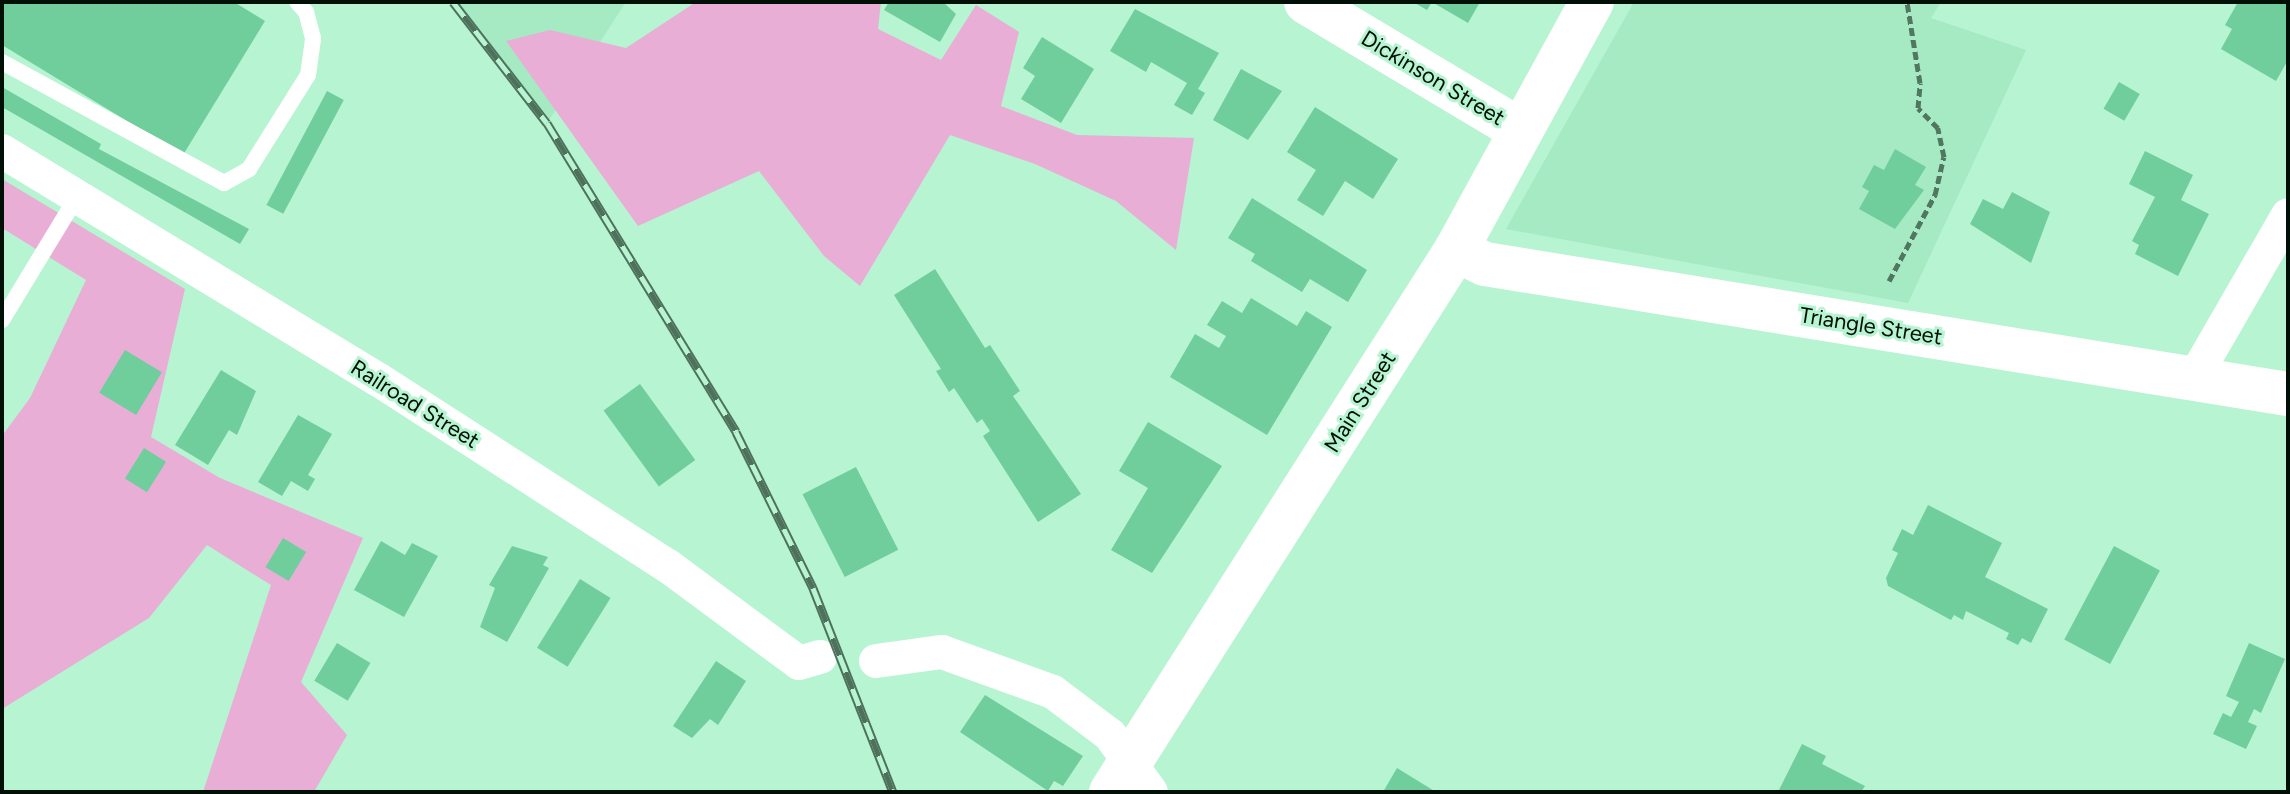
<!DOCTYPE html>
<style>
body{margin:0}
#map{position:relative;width:2290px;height:794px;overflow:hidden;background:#b7f4d1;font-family:Figtree,sans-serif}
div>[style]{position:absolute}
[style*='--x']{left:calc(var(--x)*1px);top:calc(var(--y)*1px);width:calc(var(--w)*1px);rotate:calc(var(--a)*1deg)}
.built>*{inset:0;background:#a5eac2}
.green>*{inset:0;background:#e8aed5}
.building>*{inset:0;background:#70ce9c;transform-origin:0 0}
.path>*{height:5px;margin-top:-2.5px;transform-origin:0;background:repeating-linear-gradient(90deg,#527761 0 8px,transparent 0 12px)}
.service>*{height:16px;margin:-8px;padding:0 8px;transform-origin:8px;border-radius:8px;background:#fff}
.minor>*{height:34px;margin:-17px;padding:0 17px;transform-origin:17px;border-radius:17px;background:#fff}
.secondary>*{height:44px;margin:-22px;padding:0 22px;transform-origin:22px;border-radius:22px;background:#fff}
.rail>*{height:9px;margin-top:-4.5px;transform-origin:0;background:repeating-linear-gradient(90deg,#b7f4d1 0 18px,#4e715c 0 36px);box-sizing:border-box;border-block:2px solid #4e715c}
span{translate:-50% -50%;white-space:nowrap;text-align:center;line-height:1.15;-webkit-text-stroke:6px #b7f4d1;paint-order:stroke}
.street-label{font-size:22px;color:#001006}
.frame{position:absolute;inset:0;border:4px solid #001006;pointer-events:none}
</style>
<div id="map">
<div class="built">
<div style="clip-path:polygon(453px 2px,626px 2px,547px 123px)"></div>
<div style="clip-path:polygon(1634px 2px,1941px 2px,1931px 18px,2026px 50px,1908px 303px,1506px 229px)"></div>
</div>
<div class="green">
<div style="clip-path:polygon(696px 2px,881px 2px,878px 29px,941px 60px,976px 5px,1019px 32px,1001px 106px,1077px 135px,1194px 138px,1176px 250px,1116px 201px,1035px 164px,950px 135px,860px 286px,824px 256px,759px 171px,638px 226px,506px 41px,550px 30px,626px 48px)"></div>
<div style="clip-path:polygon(2px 179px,185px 289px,151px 437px,220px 478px,363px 538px,301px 682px,347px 735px,314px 792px,203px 792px,271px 585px,207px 545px,149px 618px,2px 709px,2px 436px,30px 398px,86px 280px,2px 228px)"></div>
</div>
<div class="building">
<div style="clip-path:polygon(2px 2px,234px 2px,265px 21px,183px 155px,2px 45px)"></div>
<div style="clip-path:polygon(889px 2px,943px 2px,956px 14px,940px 42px,884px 10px)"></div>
<div style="clip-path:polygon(1413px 2px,1432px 2px,1427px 10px)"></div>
<div style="clip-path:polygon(1432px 2px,1480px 2px,1468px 23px)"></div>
<div style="clip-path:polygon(2238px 2px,2288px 2px,2288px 60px,2276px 81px,2221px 49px,2232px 29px,2225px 25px)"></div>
<div style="clip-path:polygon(1135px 9px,1219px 53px,1198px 89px,1205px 93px,1192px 115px,1174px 105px,1187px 83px,1151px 62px,1146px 72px,1110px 51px)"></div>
<div style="clip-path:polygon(1042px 37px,1094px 69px,1061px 123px,1021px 99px,1035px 76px,1023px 68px)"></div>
<div style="clip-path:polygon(1241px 69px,1282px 91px,1248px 140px,1213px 120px)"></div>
<div style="left:2119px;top:82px;width:24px;height:31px;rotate:30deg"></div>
<div style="clip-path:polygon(2px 87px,101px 144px,99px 149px,249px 229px,240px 244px,2px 107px)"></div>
<div style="left:327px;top:91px;width:19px;height:129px;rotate:28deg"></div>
<div style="clip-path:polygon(1315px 107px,1398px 159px,1373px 199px,1345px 181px,1323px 216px,1297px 200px,1316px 170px,1287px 152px)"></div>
<div style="clip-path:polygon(1895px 149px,1926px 167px,1915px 185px,1924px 190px,1895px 229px,1859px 209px,1869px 191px,1862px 187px,1874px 165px,1884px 170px)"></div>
<div style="clip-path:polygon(2145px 151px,2193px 175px,2181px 200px,2209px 214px,2178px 276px,2135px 254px,2139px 245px,2132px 241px,2155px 197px,2129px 184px)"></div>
<div style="clip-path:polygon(2012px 192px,2050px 212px,2031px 263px,1970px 224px,1983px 199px,2003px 209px)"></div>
<div style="clip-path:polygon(1252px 198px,1367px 270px,1348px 302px,1310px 279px,1302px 292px,1251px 261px,1255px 254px,1228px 238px)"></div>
<div style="clip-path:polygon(935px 269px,985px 348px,990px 345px,1020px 391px,1013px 396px,1081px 494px,1038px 522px,983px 436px,990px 431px,982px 419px,977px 423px,954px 388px,949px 392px,936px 371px,941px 369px,894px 295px)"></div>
<div style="clip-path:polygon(1251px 298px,1297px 326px,1306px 311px,1332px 327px,1267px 435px,1170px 377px,1195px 334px,1219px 348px,1226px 336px,1207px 325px,1222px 301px,1242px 313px)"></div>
<div style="left:125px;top:350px;width:43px;height:50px;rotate:31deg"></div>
<div style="clip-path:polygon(221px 370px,256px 391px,237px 435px,229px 430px,208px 465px,175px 445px)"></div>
<div style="left:640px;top:384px;width:94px;height:45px;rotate:54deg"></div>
<div style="clip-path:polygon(298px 415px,332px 434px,308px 475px,315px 479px,308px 491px,291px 481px,282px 496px,258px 482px)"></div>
<div style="clip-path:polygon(1148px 422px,1222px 466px,1152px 573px,1111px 550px,1148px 488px,1119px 471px)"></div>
<div style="left:144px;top:448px;width:26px;height:36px;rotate:32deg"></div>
<div style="left:856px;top:467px;width:93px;height:60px;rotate:63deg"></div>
<div style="clip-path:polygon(1928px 505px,2002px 543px,1985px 577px,2048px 609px,2031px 643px,2022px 638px,2018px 645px,2006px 639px,2009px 633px,1966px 611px,1963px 620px,1954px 615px,1951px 620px,1888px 586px,1886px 578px,1898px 553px,1892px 550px,1902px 529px,1913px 535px)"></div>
<div style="left:283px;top:538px;width:27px;height:34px;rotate:31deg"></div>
<div style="clip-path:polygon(381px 541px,405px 555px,412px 543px,438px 556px,404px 617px,354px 590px)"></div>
<div style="clip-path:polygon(512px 546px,548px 557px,543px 565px,549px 568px,507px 642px,480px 627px,495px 588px,489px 585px)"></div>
<div style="left:2114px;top:546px;width:52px;height:106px;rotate:28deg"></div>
<div style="left:580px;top:579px;width:36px;height:81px;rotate:32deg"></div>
<div style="left:337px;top:643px;width:39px;height:44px;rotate:31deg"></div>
<div style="clip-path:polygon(2249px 643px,2285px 659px,2261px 713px,2254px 709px,2248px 722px,2257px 726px,2246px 749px,2213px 734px,2223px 713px,2231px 717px,2239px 702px,2226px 696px)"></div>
<div style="clip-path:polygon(716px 661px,746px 681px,718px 725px,710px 719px,692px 738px,673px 726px)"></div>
<div style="clip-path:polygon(985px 695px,1083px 756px,1063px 786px,1054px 781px,1048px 791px,960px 732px)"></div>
<div style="clip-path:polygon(1802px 744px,1826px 756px,1822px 764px,1865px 786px,1861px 792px,1778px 792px)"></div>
<div style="clip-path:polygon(1397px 768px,1436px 792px,1383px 792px)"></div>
</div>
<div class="path">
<div style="--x:1889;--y:281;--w:98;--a:-61.9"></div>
<div style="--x:1935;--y:195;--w:39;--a:-77"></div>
<div style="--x:1944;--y:157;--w:30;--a:-102"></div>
<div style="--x:1938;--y:128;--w:28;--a:-135"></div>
<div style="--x:1918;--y:108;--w:25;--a:-85"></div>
<div style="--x:1920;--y:83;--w:82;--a:-99.1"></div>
</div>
<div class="service">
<div style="--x:2;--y:62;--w:253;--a:28.6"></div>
<div style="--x:224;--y:183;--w:29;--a:-29"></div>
<div style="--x:249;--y:169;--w:111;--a:-57.9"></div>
<div style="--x:308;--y:75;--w:37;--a:-82"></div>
<div style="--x:313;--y:38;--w:27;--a:-105"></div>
<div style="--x:306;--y:12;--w:13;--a:-132"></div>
<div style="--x:2;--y:320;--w:146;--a:-58.7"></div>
</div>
<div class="minor">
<div style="--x:2;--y:151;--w:441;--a:31.3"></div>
<div style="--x:379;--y:380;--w:344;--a:32.8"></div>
<div style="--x:668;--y:566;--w:163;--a:36.5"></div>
<div style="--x:799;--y:663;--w:22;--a:-16"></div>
<div style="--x:2194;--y:378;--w:188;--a:-60"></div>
<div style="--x:876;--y:661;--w:67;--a:-7.8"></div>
<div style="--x:942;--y:652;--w:118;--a:19.8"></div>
<div style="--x:1053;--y:692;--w:71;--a:37"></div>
<div style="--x:1110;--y:735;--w:70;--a:54.3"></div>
</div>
<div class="secondary">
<div style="--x:1306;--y:2;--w:249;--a:30.9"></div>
<div style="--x:1456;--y:250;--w:32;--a:26"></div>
<div style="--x:1485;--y:264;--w:813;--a:9.2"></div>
<div style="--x:1111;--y:792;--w:642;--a:-57.52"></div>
<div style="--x:1456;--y:250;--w:283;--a:-61.3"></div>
</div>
<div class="rail">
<div style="--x:453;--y:2;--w:153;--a:52.2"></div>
<div style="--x:547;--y:123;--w:362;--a:58.5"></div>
<div style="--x:736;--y:432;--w:174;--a:63.7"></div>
<div style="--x:813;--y:588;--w:219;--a:68.6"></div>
</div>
<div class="street-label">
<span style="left:1433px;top:78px;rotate:31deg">Dickinson Street</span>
<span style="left:1871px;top:326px;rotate:9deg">Triangle Street</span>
<span style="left:1360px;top:402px;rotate:-58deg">Main Street</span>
<span style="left:415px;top:404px;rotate:32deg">Railroad Street</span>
</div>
<div class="frame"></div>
</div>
